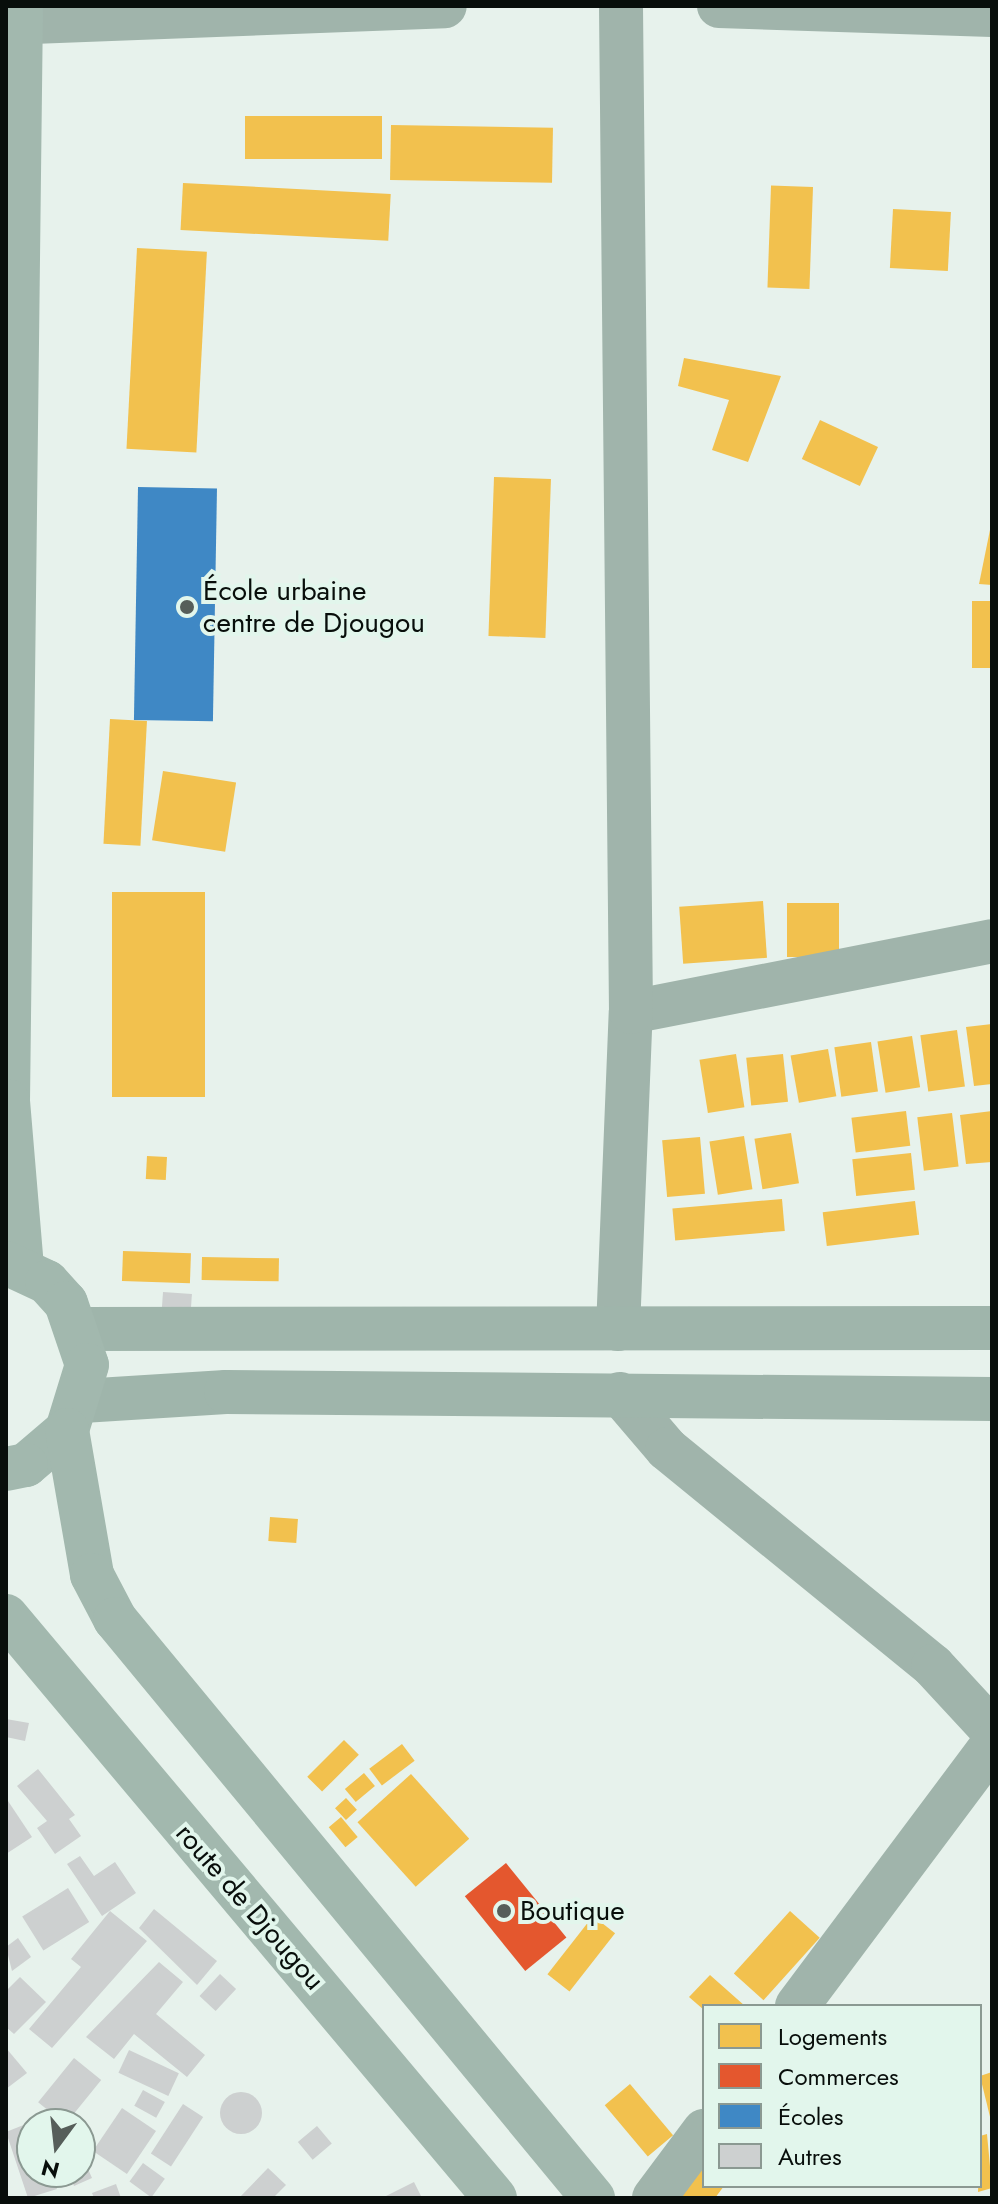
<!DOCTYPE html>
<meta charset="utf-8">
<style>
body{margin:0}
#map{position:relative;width:998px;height:2204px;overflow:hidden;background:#e7f2ec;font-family:Jost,sans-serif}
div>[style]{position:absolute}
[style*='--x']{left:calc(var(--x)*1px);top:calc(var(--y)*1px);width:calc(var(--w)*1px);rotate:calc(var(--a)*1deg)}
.homes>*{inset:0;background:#f2c14e;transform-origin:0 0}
.shops>*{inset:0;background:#e4572e;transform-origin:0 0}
.schools>*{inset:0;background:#3f88c5;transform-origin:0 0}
.building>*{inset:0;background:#cdd0d0;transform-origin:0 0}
.round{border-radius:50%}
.minor>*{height:44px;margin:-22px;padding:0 22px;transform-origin:22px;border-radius:22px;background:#a0b4ab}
.primary>*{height:44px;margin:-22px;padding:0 22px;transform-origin:22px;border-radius:22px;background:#9fb5ab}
.trunk>*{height:44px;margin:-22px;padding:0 22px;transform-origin:22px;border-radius:22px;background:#a2b8ae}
.dots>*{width:22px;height:22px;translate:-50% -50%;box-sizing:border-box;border:4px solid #e2f6ec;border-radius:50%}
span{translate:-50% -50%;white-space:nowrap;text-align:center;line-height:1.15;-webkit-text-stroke:8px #e2f6ec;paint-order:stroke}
.poi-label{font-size:28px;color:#080e0b}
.left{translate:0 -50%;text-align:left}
.street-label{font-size:28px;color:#080e0b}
.frame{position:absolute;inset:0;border:8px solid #080e0b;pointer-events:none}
.legend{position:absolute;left:702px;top:2004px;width:280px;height:184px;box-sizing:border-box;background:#e2f6ec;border:2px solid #8b9992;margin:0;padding:10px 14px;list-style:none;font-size:24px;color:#080e0b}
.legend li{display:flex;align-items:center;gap:16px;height:40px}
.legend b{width:40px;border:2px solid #8b9992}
.north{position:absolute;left:16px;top:2108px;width:80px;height:80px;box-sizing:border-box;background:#e2f6ec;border:2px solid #8b9992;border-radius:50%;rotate:195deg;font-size:22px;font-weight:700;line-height:32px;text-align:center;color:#080e0b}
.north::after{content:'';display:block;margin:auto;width:28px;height:36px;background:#565e5a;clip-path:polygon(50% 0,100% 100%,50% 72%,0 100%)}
</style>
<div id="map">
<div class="homes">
<div style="left:245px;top:116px;width:137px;height:43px"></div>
<div style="left:391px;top:125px;width:162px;height:55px;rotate:1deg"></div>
<div style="left:183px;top:183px;width:208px;height:47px;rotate:3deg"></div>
<div style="left:813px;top:187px;width:102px;height:42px;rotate:92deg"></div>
<div style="left:893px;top:209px;width:58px;height:59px;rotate:3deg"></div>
<div style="left:137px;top:248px;width:70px;height:201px;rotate:3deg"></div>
<div style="clip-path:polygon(684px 358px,781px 376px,748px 462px,712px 450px,729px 400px,678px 386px)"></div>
<div style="left:820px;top:420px;width:64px;height:43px;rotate:25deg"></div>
<div style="left:494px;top:477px;width:57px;height:159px;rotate:2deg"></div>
<div style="clip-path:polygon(991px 525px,992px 585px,979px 584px)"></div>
<div style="left:992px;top:601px;width:67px;height:20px;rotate:90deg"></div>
<div style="left:110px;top:719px;width:37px;height:125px;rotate:3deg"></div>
<div style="left:163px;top:771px;width:74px;height:70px;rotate:9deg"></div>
<div style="left:112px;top:892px;width:93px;height:205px"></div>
<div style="left:763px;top:901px;width:57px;height:84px;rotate:86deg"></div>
<div style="left:787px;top:903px;width:52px;height:54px"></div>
<div style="clip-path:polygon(992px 1024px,992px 1084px,974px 1086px,966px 1027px)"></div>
<div style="left:957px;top:1030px;width:57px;height:37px;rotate:82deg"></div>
<div style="left:912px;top:1036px;width:52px;height:35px;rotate:81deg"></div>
<div style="left:871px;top:1042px;width:50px;height:37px;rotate:82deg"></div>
<div style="left:828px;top:1049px;width:48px;height:38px;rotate:80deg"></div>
<div style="left:736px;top:1054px;width:54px;height:37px;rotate:81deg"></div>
<div style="left:783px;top:1054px;width:48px;height:37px;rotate:84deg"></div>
<div style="left:906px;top:1111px;width:35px;height:55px;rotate:83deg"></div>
<div style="clip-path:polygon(992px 1111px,992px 1162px,966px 1164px,960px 1115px)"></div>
<div style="left:952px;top:1113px;width:54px;height:35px;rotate:83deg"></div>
<div style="left:791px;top:1133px;width:51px;height:37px;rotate:81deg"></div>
<div style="left:744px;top:1136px;width:54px;height:35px;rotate:81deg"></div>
<div style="left:700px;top:1137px;width:57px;height:38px;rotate:85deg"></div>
<div style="left:911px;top:1153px;width:37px;height:59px;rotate:84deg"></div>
<div style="left:147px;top:1156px;width:20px;height:23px;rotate:3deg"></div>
<div style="left:782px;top:1199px;width:32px;height:110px;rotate:85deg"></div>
<div style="left:915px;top:1201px;width:34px;height:93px;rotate:83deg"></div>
<div style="left:123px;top:1251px;width:68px;height:30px;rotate:2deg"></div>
<div style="left:202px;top:1257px;width:77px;height:23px;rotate:1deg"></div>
<div style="left:270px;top:1517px;width:28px;height:24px;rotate:4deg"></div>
<div style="left:344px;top:1740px;width:21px;height:52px;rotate:45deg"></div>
<div style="left:402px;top:1744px;width:21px;height:41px;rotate:53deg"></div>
<div style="left:364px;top:1773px;width:17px;height:25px;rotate:50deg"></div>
<div style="left:411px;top:1774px;width:87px;height:72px;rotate:48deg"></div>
<div style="left:346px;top:1798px;width:16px;height:15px;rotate:47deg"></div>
<div style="left:341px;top:1817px;width:26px;height:16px;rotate:50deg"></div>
<div style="left:790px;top:1911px;width:40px;height:84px;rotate:42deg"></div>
<div style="left:593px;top:1916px;width:28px;height:74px;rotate:38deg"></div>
<div style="clip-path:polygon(710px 1975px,745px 2006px,704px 2010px,689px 1997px)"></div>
<div style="clip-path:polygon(992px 2072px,992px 2125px,980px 2076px)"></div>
<div style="left:630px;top:2084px;width:67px;height:33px;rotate:50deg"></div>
<div style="clip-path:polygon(987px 2134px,992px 2188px,978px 2192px,980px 2136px)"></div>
<div style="clip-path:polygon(704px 2156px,704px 2186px,724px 2186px,715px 2198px,684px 2198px,677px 2193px)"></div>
</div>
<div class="shops">
<div style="left:506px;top:1863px;width:96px;height:53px;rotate:51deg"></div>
</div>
<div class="schools">
<div style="left:138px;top:487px;width:79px;height:233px;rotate:1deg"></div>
</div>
<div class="building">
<div style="left:163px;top:1292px;width:29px;height:17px;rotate:4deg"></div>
<div style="clip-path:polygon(6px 1719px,29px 1723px,25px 1741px,6px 1737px)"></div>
<div style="clip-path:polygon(38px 1769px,75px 1815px,69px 1819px,81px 1836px,55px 1854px,37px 1828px,47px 1821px,17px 1786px)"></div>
<div style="clip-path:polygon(6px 1798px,32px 1837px,6px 1854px)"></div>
<div style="clip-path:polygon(80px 1856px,94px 1876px,115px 1862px,136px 1893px,102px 1916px,67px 1864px)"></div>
<div style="left:68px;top:1888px;width:40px;height:54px;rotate:58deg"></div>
<div style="clip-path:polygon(154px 1909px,217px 1961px,197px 1985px,139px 1928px)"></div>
<div style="clip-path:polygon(110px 1911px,147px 1941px,52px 2048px,29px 2029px,81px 1967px,71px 1959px)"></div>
<div style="clip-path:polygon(18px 1938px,31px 1957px,12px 1971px,6px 1947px)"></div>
<div style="clip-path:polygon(159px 1962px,183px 1982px,156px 2014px,205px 2055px,187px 2077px,134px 2034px,114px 2059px,86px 2037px)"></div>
<div style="left:220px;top:1974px;width:22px;height:30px;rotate:43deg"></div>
<div style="clip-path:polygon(20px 1977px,46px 2002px,14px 2034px,6px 2027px,6px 1991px)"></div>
<div style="clip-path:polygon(6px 2048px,27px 2073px,6px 2089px)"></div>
<div style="left:129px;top:2050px;width:55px;height:25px;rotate:25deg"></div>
<div style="left:74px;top:2058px;width:35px;height:57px;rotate:39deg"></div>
<div style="left:143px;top:2090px;width:25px;height:18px;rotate:29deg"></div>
<div class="round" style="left:220px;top:2092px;width:42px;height:42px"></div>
<div style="left:183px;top:2104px;width:24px;height:59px;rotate:33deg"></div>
<div style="left:122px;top:2108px;width:41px;height:52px;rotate:34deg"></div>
<div style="clip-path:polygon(31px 2122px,32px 2172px,50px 2172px,57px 2189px,28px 2198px,6px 2132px)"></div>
<div style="left:317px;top:2126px;width:23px;height:25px;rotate:50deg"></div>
<div style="clip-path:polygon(80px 2151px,92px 2178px,74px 2186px,68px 2172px,80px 2172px)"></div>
<div style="left:143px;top:2163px;width:27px;height:23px;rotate:36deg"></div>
<div style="clip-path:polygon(268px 2168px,286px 2185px,273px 2198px,239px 2198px)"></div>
<div style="clip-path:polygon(414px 2182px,422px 2198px,382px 2198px)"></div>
<div style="clip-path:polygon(116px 2184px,121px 2198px,94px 2198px,92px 2193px)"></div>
</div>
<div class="minor">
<div style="--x:719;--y:6;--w:273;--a:1.9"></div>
<div style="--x:6;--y:23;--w:439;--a:-2.2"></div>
<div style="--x:631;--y:1012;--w:368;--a:-11.1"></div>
<div style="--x:618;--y:1329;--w:317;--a:-87.7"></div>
<div style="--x:631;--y:1012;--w:1006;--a:-90.57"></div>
<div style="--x:620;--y:1394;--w:72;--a:49.5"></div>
<div style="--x:667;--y:1449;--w:343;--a:39.2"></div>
<div style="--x:933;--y:1666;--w:87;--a:47.3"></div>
<div style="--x:797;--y:2006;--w:326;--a:-53.2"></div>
<div style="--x:654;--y:2198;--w:84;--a:-53.3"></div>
</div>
<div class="primary">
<div style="--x:80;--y:1329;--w:912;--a:-0.06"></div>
<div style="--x:82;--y:1401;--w:144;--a:-3.6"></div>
<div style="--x:226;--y:1392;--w:766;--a:0.52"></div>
</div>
<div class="trunk">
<div style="--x:21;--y:6;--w:1095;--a:90.68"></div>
<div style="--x:8;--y:1101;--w:167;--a:85.2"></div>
<div style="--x:6;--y:1263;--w:45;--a:24.9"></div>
<div style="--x:47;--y:1282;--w:28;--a:48"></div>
<div style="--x:66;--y:1303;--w:65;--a:71.3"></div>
<div style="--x:87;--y:1365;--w:68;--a:107.1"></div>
<div style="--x:67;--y:1430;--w:54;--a:139.5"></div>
<div style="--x:26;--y:1465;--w:20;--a:169"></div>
<div style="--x:67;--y:1430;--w:147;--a:80.2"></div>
<div style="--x:92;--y:1575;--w:50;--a:62.4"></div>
<div style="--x:115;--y:1619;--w:751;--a:50.46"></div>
<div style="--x:6;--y:1616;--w:760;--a:49.96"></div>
</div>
<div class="dots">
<div style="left:187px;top:607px;background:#565e5a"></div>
<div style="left:504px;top:1911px;background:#565e5a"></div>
</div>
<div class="poi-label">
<span class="left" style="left:203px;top:607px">École urbaine<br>centre de Djougou</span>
<span class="left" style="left:520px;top:1911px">Boutique</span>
</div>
<div class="street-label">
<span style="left:250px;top:1907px;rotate:49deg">route de Djougou</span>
</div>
<div class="frame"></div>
<ul class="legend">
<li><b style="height:22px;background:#f2c14e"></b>Logements</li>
<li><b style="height:22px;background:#e4572e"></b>Commerces</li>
<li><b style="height:22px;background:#3f88c5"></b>Écoles</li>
<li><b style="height:22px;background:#cdd0d0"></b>Autres</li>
</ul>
<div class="north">N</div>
</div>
